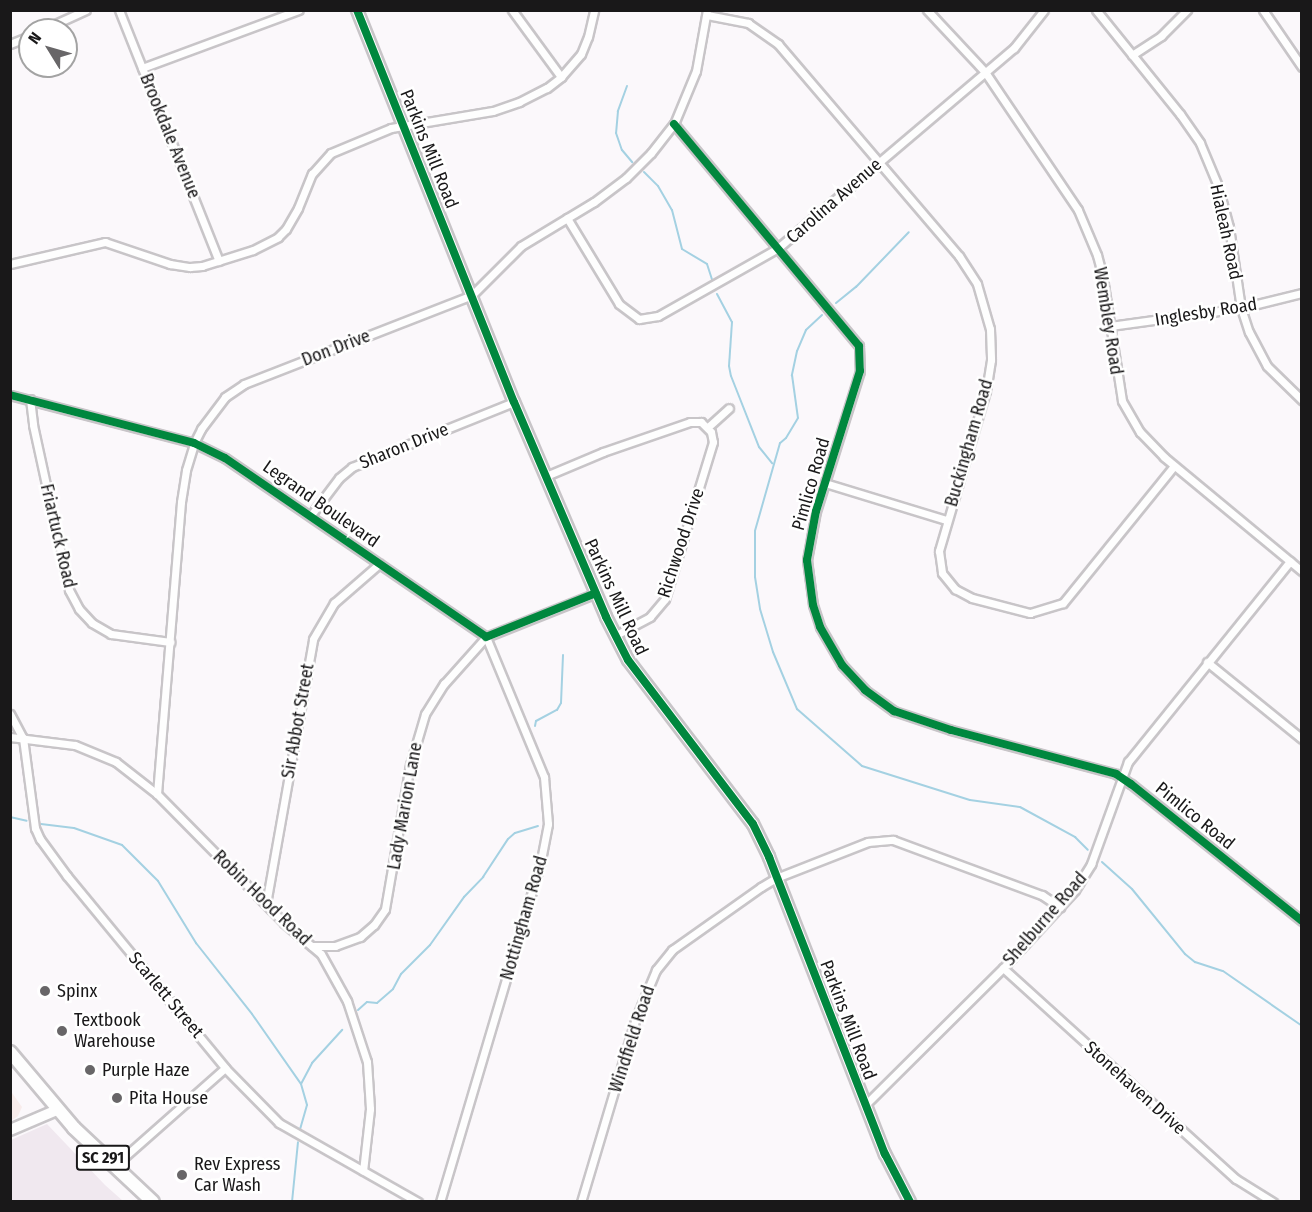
<!DOCTYPE html>
<style>
body{margin:0}
#map{position:relative;width:1312px;height:1212px;overflow:hidden;background:#fbf8fb;font-family:"Fira Sans Condensed",sans-serif}
div>[style]{position:absolute}
[style*='--x']{left:calc(var(--x)*1px);top:calc(var(--y)*1px);width:calc(var(--w)*1px);rotate:calc(var(--a)*1deg)}
.commercial>*{inset:0;background:#f8eceb}
.built>*{inset:0;background:#f0e8ef}
.stream>*{height:2px;margin:-1px;padding:0 1px;transform-origin:1px;border-radius:1px;background:#a4d1e2}
.roads{filter:drop-shadow(2px 0 #c8c5c8) drop-shadow(-2px 0 #c8c5c8) drop-shadow(0 2px #c8c5c8) drop-shadow(0 -2px #c8c5c8)}
.street>*{height:7px;margin:-3.5px;padding:0 3.5px;transform-origin:3.5px;border-radius:3.5px;background:#fefefe}
.secondary>*{height:10px;margin:-5px;padding:0 5px;transform-origin:5px;border-radius:5px;background:#fefefe}
.primary>*{height:12px;margin:-6px;padding:0 6px;transform-origin:6px;border-radius:6px;background:#fefefe}
.cycleway>*{height:8px;margin:-4px;padding:0 4px;transform-origin:4px;border-radius:4px;background:#00873e}
.dots>*{width:16px;height:16px;translate:-50% -50%;box-sizing:border-box;border:3px solid #fff;border-radius:50%}
span{translate:-50% -50%;white-space:nowrap;text-align:center;line-height:1.15;-webkit-text-stroke:5px #fff;paint-order:stroke}
.shield-label span{padding:2px 4px;background:#fff;border:2px solid;border-radius:4px;-webkit-text-stroke-width:0}
.shield-label{font-size:16px;color:#191819;font-weight:700}
.street-label{font-size:18px;color:#191819}
.poi-label{font-size:18px;color:#191819}
.left{translate:0 -50%;text-align:left}
.frame{position:absolute;inset:0;border:12px solid #191819;pointer-events:none}
.north{position:absolute;left:18px;top:18px;width:60px;height:60px;box-sizing:border-box;background:#fff;border:2px solid #a3a3a3;border-radius:50%;rotate:307deg;font-size:16px;font-weight:700;line-height:24px;text-align:center;color:#191819}
.north::after{content:'';display:block;margin:auto;width:21px;height:27px;background:#686668;clip-path:polygon(50% 0,100% 100%,50% 72%,0 100%)}
</style>
<div id="map">
<div class="commercial">
<div style="clip-path:polygon(10px 1090px,22px 1107px,18px 1116px,11px 1121px)"></div>
</div>
<div class="built">
<div style="clip-path:polygon(47px 1124px,105px 1185px,123px 1201px,11px 1201px,11px 1140px)"></div>
</div>
<div class="stream">
<div style="--x:627;--y:86;--w:27;--a:110"></div>
<div style="--x:618;--y:111;--w:22;--a:95"></div>
<div style="--x:616;--y:133;--w:18;--a:71"></div>
<div style="--x:622;--y:150;--w:16;--a:50"></div>
<div style="--x:644;--y:172;--w:20;--a:45"></div>
<div style="--x:658;--y:186;--w:28;--a:60"></div>
<div style="--x:672;--y:210;--w:40;--a:75.6"></div>
<div style="--x:682;--y:249;--w:29;--a:31"></div>
<div style="--x:707;--y:264;--w:16;--a:72"></div>
<div style="--x:717;--y:294;--w:32;--a:62"></div>
<div style="--x:732;--y:322;--w:44;--a:93.9"></div>
<div style="--x:729;--y:366;--w:10;--a:79"></div>
<div style="--x:731;--y:376;--w:76;--a:68.5"></div>
<div style="--x:759;--y:447;--w:21;--a:51"></div>
<div style="--x:836;--y:303;--w:26;--a:-39"></div>
<div style="--x:856;--y:287;--w:76;--a:-46.1"></div>
<div style="--x:822;--y:315;--w:22;--a:137"></div>
<div style="--x:806;--y:330;--w:23;--a:113"></div>
<div style="--x:797;--y:351;--w:25;--a:102"></div>
<div style="--x:792;--y:375;--w:43;--a:82.1"></div>
<div style="--x:798;--y:418;--w:23;--a:121"></div>
<div style="--x:786;--y:438;--w:8;--a:140"></div>
<div style="--x:780;--y:443;--w:91;--a:105.9"></div>
<div style="--x:755;--y:531;--w:46;--a:90"></div>
<div style="--x:755;--y:577;--w:32;--a:81"></div>
<div style="--x:760;--y:609;--w:45;--a:73.2"></div>
<div style="--x:773;--y:652;--w:62;--a:67.2"></div>
<div style="--x:797;--y:709;--w:86;--a:41.2"></div>
<div style="--x:862;--y:766;--w:113;--a:17.5"></div>
<div style="--x:970;--y:800;--w:50;--a:8"></div>
<div style="--x:1020;--y:807;--w:63;--a:28.6"></div>
<div style="--x:1075;--y:837;--w:18;--a:45"></div>
<div style="--x:535;--y:726;--w:5;--a:-79"></div>
<div style="--x:536;--y:721;--w:24;--a:-28"></div>
<div style="--x:557;--y:710;--w:8;--a:-60"></div>
<div style="--x:561;--y:703;--w:48;--a:-87.6"></div>
<div style="--x:10;--y:817;--w:17;--a:13"></div>
<div style="--x:41;--y:824;--w:33;--a:7"></div>
<div style="--x:74;--y:828;--w:51;--a:19.5"></div>
<div style="--x:122;--y:845;--w:51;--a:45"></div>
<div style="--x:158;--y:881;--w:73;--a:58.5"></div>
<div style="--x:196;--y:943;--w:90;--a:51.7"></div>
<div style="--x:252;--y:1014;--w:85;--a:55"></div>
<div style="--x:301;--y:1084;--w:22;--a:74"></div>
<div style="--x:307;--y:1105;--w:26;--a:106"></div>
<div style="--x:1102;--y:862;--w:40;--a:42"></div>
<div style="--x:1132;--y:889;--w:84;--a:50.8"></div>
<div style="--x:1185;--y:954;--w:13;--a:39"></div>
<div style="--x:1195;--y:962;--w:29;--a:18"></div>
<div style="--x:1223;--y:971;--w:96;--a:34.8"></div>
<div style="--x:358;--y:1010;--w:12;--a:-42"></div>
<div style="--x:367;--y:1002;--w:10;--a:6"></div>
<div style="--x:377;--y:1003;--w:21;--a:-41"></div>
<div style="--x:393;--y:989;--w:17;--a:-62"></div>
<div style="--x:401;--y:974;--w:41;--a:-45"></div>
<div style="--x:430;--y:945;--w:59;--a:-54.7"></div>
<div style="--x:464;--y:897;--w:28;--a:-46"></div>
<div style="--x:483;--y:877;--w:45;--a:-56.7"></div>
<div style="--x:508;--y:839;--w:9;--a:-41"></div>
<div style="--x:515;--y:833;--w:24;--a:-17"></div>
<div style="--x:301;--y:1084;--w:24;--a:-62"></div>
<div style="--x:312;--y:1063;--w:45;--a:-47.7"></div>
<div style="--x:292;--y:1202;--w:60;--a:-84.3"></div>
</div>
<div class="roads">
<div class="street">
<div style="--x:119;--y:10;--w:270;--a:68.3"></div>
<div style="--x:512;--y:10;--w:83;--a:53.8"></div>
<div style="--x:927;--y:10;--w:85;--a:46.9"></div>
<div style="--x:985;--y:72;--w:166;--a:56"></div>
<div style="--x:1078;--y:210;--w:49;--a:67.1"></div>
<div style="--x:1097;--y:255;--w:24;--a:75"></div>
<div style="--x:1103;--y:278;--w:124;--a:81.2"></div>
<div style="--x:1122;--y:401;--w:36;--a:60"></div>
<div style="--x:1140;--y:432;--w:35;--a:46"></div>
<div style="--x:1164;--y:457;--w:179;--a:39.6"></div>
<div style="--x:1096;--y:10;--w:134;--a:51.1"></div>
<div style="--x:1180;--y:114;--w:35;--a:55"></div>
<div style="--x:1200;--y:143;--w:47;--a:67.3"></div>
<div style="--x:1218;--y:186;--w:42;--a:75"></div>
<div style="--x:1229;--y:227;--w:82;--a:81.6"></div>
<div style="--x:1241;--y:308;--w:25;--a:72"></div>
<div style="--x:1249;--y:332;--w:38;--a:62"></div>
<div style="--x:1267;--y:366;--w:49;--a:44.2"></div>
<div style="--x:1263;--y:10;--w:69;--a:55.6"></div>
<div style="--x:707;--y:15;--w:42;--a:11"></div>
<div style="--x:748;--y:23;--w:37;--a:35"></div>
<div style="--x:778;--y:44;--w:279;--a:49.5"></div>
<div style="--x:959;--y:256;--w:33;--a:57"></div>
<div style="--x:977;--y:284;--w:47;--a:73.9"></div>
<div style="--x:990;--y:329;--w:31;--a:88"></div>
<div style="--x:991;--y:360;--w:31;--a:99"></div>
<div style="--x:986;--y:391;--w:167;--a:106.4"></div>
<div style="--x:939;--y:551;--w:22;--a:82"></div>
<div style="--x:942;--y:573;--w:21;--a:51"></div>
<div style="--x:955;--y:589;--w:19;--a:28"></div>
<div style="--x:972;--y:598;--w:60;--a:14.5"></div>
<div style="--x:1030;--y:613;--w:34;--a:-17"></div>
<div style="--x:1063;--y:603;--w:176;--a:-51"></div>
<div style="--x:42;--y:30;--w:48;--a:-24.4"></div>
<div style="--x:10;--y:44;--w:22;--a:-22"></div>
<div style="--x:1132;--y:55;--w:35;--a:-33"></div>
<div style="--x:1161;--y:36;--w:37;--a:-45"></div>
<div style="--x:142;--y:68;--w:167;--a:-20.3"></div>
<div style="--x:674;--y:124;--w:289;--a:50.2"></div>
<div style="--x:859;--y:346;--w:25;--a:88"></div>
<div style="--x:860;--y:371;--w:147;--a:107.4"></div>
<div style="--x:816;--y:511;--w:50;--a:100.4"></div>
<div style="--x:807;--y:560;--w:45;--a:82.4"></div>
<div style="--x:813;--y:605;--w:23;--a:72"></div>
<div style="--x:820;--y:627;--w:44;--a:59.9"></div>
<div style="--x:842;--y:665;--w:34;--a:47"></div>
<div style="--x:865;--y:690;--w:36;--a:36"></div>
<div style="--x:894;--y:711;--w:60;--a:18.4"></div>
<div style="--x:951;--y:730;--w:171;--a:14.9"></div>
<div style="--x:1116;--y:774;--w:18;--a:34"></div>
<div style="--x:1131;--y:784;--w:219;--a:38.7"></div>
<div style="--x:567;--y:218;--w:100;--a:58.8"></div>
<div style="--x:619;--y:304;--w:25;--a:37"></div>
<div style="--x:639;--y:319;--w:19;--a:-9"></div>
<div style="--x:658;--y:316;--w:138;--a:-29.5"></div>
<div style="--x:778;--y:248;--w:309;--a:-40.3"></div>
<div style="--x:1014;--y:48;--w:48;--a:-51.7"></div>
<div style="--x:10;--y:264;--w:98;--a:-13"></div>
<div style="--x:105;--y:242;--w:69;--a:18.7"></div>
<div style="--x:170;--y:264;--w:20;--a:9"></div>
<div style="--x:190;--y:267;--w:12;--a:-5"></div>
<div style="--x:202;--y:266;--w:53;--a:-17.4"></div>
<div style="--x:253;--y:250;--w:28;--a:-27"></div>
<div style="--x:278;--y:237;--w:11;--a:-45"></div>
<div style="--x:286;--y:229;--w:24;--a:-60"></div>
<div style="--x:298;--y:208;--w:37;--a:-68"></div>
<div style="--x:312;--y:174;--w:28;--a:-48"></div>
<div style="--x:331;--y:153;--w:65;--a:-22.6"></div>
<div style="--x:391;--y:128;--w:103;--a:-9.5"></div>
<div style="--x:493;--y:111;--w:28;--a:-19"></div>
<div style="--x:519;--y:102;--w:31;--a:-27"></div>
<div style="--x:547;--y:88;--w:18;--a:-38"></div>
<div style="--x:561;--y:77;--w:30;--a:-49"></div>
<div style="--x:581;--y:54;--w:18;--a:-68"></div>
<div style="--x:588;--y:37;--w:28;--a:-77"></div>
<div style="--x:1110;--y:326;--w:132;--a:-7.8"></div>
<div style="--x:1241;--y:308;--w:63;--a:-13.8"></div>
<div style="--x:10;--y:395;--w:190;--a:14.6"></div>
<div style="--x:194;--y:443;--w:34;--a:26"></div>
<div style="--x:225;--y:458;--w:316;--a:34.4"></div>
<div style="--x:486;--y:637;--w:118;--a:-21.8"></div>
<div style="--x:30;--y:399;--w:26;--a:83"></div>
<div style="--x:33;--y:425;--w:169;--a:77.7"></div>
<div style="--x:69;--y:590;--w:21;--a:62"></div>
<div style="--x:79;--y:609;--w:19;--a:47"></div>
<div style="--x:92;--y:623;--w:22;--a:30"></div>
<div style="--x:111;--y:634;--w:60;--a:7.7"></div>
<div style="--x:708;--y:427;--w:28;--a:-42"></div>
<div style="--x:546;--y:476;--w:62;--a:-22.8"></div>
<div style="--x:603;--y:452;--w:92;--a:-19"></div>
<div style="--x:690;--y:422;--w:11;--a:0"></div>
<div style="--x:701;--y:422;--w:14;--a:45"></div>
<div style="--x:711;--y:432;--w:10;--a:79"></div>
<div style="--x:713;--y:442;--w:164;--a:107"></div>
<div style="--x:665;--y:599;--w:23;--a:130"></div>
<div style="--x:650;--y:617;--w:40;--a:152"></div>
<div style="--x:825;--y:483;--w:127;--a:17"></div>
<div style="--x:311;--y:515;--w:46;--a:-52.9"></div>
<div style="--x:339;--y:478;--w:17;--a:-40"></div>
<div style="--x:352;--y:467;--w:175;--a:-21.9"></div>
<div style="--x:1207;--y:662;--w:122;--a:39"></div>
<div style="--x:10;--y:714;--w:27;--a:62"></div>
<div style="--x:23;--y:738;--w:91;--a:82.4"></div>
<div style="--x:35;--y:828;--w:12;--a:66"></div>
<div style="--x:40;--y:839;--w:46;--a:53.9"></div>
<div style="--x:67;--y:876;--w:249;--a:50.5"></div>
<div style="--x:225;--y:1068;--w:77;--a:45.5"></div>
<div style="--x:279;--y:1123;--w:160;--a:29.6"></div>
<div style="--x:10;--y:737;--w:65;--a:7"></div>
<div style="--x:75;--y:745;--w:44;--a:22.5"></div>
<div style="--x:116;--y:762;--w:52;--a:38"></div>
<div style="--x:157;--y:794;--w:181;--a:45.4"></div>
<div style="--x:284;--y:923;--w:48;--a:40"></div>
<div style="--x:321;--y:954;--w:54;--a:61"></div>
<div style="--x:347;--y:1001;--w:64;--a:71.8"></div>
<div style="--x:367;--y:1062;--w:47;--a:86.3"></div>
<div style="--x:370;--y:1109;--w:62;--a:96.4"></div>
<div style="--x:157;--y:794;--w:293;--a:-85.3"></div>
<div style="--x:181;--y:502;--w:32;--a:-81"></div>
<div style="--x:186;--y:470;--w:28;--a:-73"></div>
<div style="--x:194;--y:443;--w:16;--a:-63"></div>
<div style="--x:201;--y:429;--w:40;--a:-53"></div>
<div style="--x:225;--y:397;--w:23;--a:-34"></div>
<div style="--x:244;--y:384;--w:245;--a:-21.3"></div>
<div style="--x:472;--y:295;--w:69;--a:-45"></div>
<div style="--x:521;--y:246;--w:85;--a:-31.1"></div>
<div style="--x:594;--y:202;--w:40;--a:-37"></div>
<div style="--x:626;--y:178;--w:35;--a:-45"></div>
<div style="--x:651;--y:153;--w:37;--a:-52"></div>
<div style="--x:674;--y:124;--w:57;--a:-67.5"></div>
<div style="--x:696;--y:71;--w:62;--a:-79.8"></div>
<div style="--x:266;--y:904;--w:269;--a:-79.9"></div>
<div style="--x:313;--y:639;--w:42;--a:-59.7"></div>
<div style="--x:334;--y:603;--w:60;--a:-40.9"></div>
<div style="--x:312;--y:946;--w:23;--a:0"></div>
<div style="--x:335;--y:946;--w:27;--a:-20"></div>
<div style="--x:360;--y:937;--w:18;--a:-41"></div>
<div style="--x:374;--y:925;--w:19;--a:-55"></div>
<div style="--x:385;--y:909;--w:146;--a:-80.2"></div>
<div style="--x:410;--y:765;--w:53;--a:-73.6"></div>
<div style="--x:425;--y:714;--w:36;--a:-58"></div>
<div style="--x:444;--y:684;--w:63;--a:-48.2"></div>
<div style="--x:486;--y:637;--w:152;--a:67.5"></div>
<div style="--x:544;--y:777;--w:47;--a:85.1"></div>
<div style="--x:548;--y:824;--w:38;--a:101"></div>
<div style="--x:541;--y:861;--w:356;--a:106.5"></div>
<div style="--x:1003;--y:968;--w:314;--a:42.2"></div>
<div style="--x:1236;--y:1179;--w:44;--a:31.9"></div>
<div style="--x:865;--y:1105;--w:194;--a:-44.8"></div>
<div style="--x:1003;--y:968;--w:106;--a:-47.3"></div>
<div style="--x:1075;--y:890;--w:31;--a:-58"></div>
<div style="--x:1091;--y:864;--w:109;--a:-70.1"></div>
<div style="--x:1128;--y:762;--w:258;--a:-51.1"></div>
<div style="--x:113;--y:1167;--w:149;--a:-41.5"></div>
<div style="--x:581;--y:1202;--w:192;--a:-73.4"></div>
<div style="--x:636;--y:1018;--w:52;--a:-67.4"></div>
<div style="--x:656;--y:970;--w:26;--a:-51"></div>
<div style="--x:672;--y:950;--w:109;--a:-35.3"></div>
<div style="--x:761;--y:887;--w:17;--a:-31"></div>
<div style="--x:776;--y:878;--w:99;--a:-21.4"></div>
<div style="--x:868;--y:842;--w:25;--a:-5"></div>
<div style="--x:893;--y:840;--w:159;--a:20.3"></div>
<div style="--x:1042;--y:895;--w:22;--a:34"></div>
</div>
<div class="secondary">
<div style="--x:357;--y:10;--w:422;--a:68.2"></div>
<div style="--x:514;--y:402;--w:234;--a:66.8"></div>
<div style="--x:606;--y:617;--w:48;--a:62.9"></div>
<div style="--x:628;--y:660;--w:206;--a:52.7"></div>
<div style="--x:753;--y:824;--w:37;--a:64"></div>
<div style="--x:769;--y:857;--w:319;--a:68.7"></div>
<div style="--x:885;--y:1154;--w:54;--a:62.5"></div>
<div style="--x:10;--y:1130;--w:51;--a:-23.1"></div>
</div>
<div class="primary">
<div style="--x:10;--y:1052;--w:99;--a:49.9"></div>
<div style="--x:74;--y:1128;--w:108;--a:43.1"></div>
</div>
</div>
<div class="cycleway">
<div style="--x:357;--y:10;--w:422;--a:68.2"></div>
<div style="--x:514;--y:402;--w:234;--a:66.8"></div>
<div style="--x:606;--y:617;--w:48;--a:62.9"></div>
<div style="--x:628;--y:660;--w:206;--a:52.7"></div>
<div style="--x:753;--y:824;--w:37;--a:64"></div>
<div style="--x:769;--y:857;--w:319;--a:68.7"></div>
<div style="--x:885;--y:1154;--w:54;--a:62.5"></div>
<div style="--x:674;--y:124;--w:289;--a:50.2"></div>
<div style="--x:859;--y:346;--w:25;--a:88"></div>
<div style="--x:860;--y:371;--w:147;--a:107.4"></div>
<div style="--x:816;--y:511;--w:50;--a:100.4"></div>
<div style="--x:807;--y:560;--w:45;--a:82.4"></div>
<div style="--x:813;--y:605;--w:23;--a:72"></div>
<div style="--x:820;--y:627;--w:44;--a:59.9"></div>
<div style="--x:842;--y:665;--w:34;--a:47"></div>
<div style="--x:865;--y:690;--w:36;--a:36"></div>
<div style="--x:894;--y:711;--w:60;--a:18.4"></div>
<div style="--x:951;--y:730;--w:171;--a:14.9"></div>
<div style="--x:1116;--y:774;--w:18;--a:34"></div>
<div style="--x:1131;--y:784;--w:219;--a:38.7"></div>
<div style="--x:10;--y:395;--w:190;--a:14.6"></div>
<div style="--x:194;--y:443;--w:34;--a:26"></div>
<div style="--x:225;--y:458;--w:316;--a:34.4"></div>
<div style="--x:486;--y:637;--w:118;--a:-21.8"></div>
</div>
<div class="dots">
<div style="left:45px;top:991px;background:#686668"></div>
<div style="left:62px;top:1031px;background:#686668"></div>
<div style="left:90px;top:1070px;background:#686668"></div>
<div style="left:117px;top:1098px;background:#686668"></div>
<div style="left:182px;top:1175px;background:#686668"></div>
</div>
<div class="shield-label">
<span style="left:103px;top:1158px">SC 291</span>
</div>
<div class="street-label">
<span style="left:170px;top:136px;rotate:68deg">Brookdale Avenue</span>
<span style="left:429px;top:149px;rotate:68deg">Parkins Mill Road</span>
<span style="left:834px;top:201px;rotate:-41deg">Carolina Avenue</span>
<span style="left:1226px;top:232px;rotate:78deg">Hialeah Road</span>
<span style="left:1206px;top:312px;rotate:-9deg">Inglesby Road</span>
<span style="left:1108px;top:321px;rotate:81deg">Wembley Road</span>
<span style="left:336px;top:348px;rotate:-21deg">Don Drive</span>
<span style="left:969px;top:443px;rotate:-74deg">Buckingham Road</span>
<span style="left:404px;top:446px;rotate:-22deg">Sharon Drive</span>
<span style="left:811px;top:484px;rotate:-74deg">Pimlico Road</span>
<span style="left:321px;top:504px;rotate:35deg">Legrand Boulevard</span>
<span style="left:58px;top:536px;rotate:77deg">Friartuck Road</span>
<span style="left:681px;top:543px;rotate:-72deg">Richwood Drive</span>
<span style="left:616px;top:597px;rotate:65deg">Parkins Mill Road</span>
<span style="left:298px;top:721px;rotate:-80deg">Sir Abbot Street</span>
<span style="left:405px;top:806px;rotate:-80deg">Lady Marion Lane</span>
<span style="left:1195px;top:816px;rotate:39deg">Pimlico Road</span>
<span style="left:262px;top:898px;rotate:44deg">Robin Hood Road</span>
<span style="left:524px;top:918px;rotate:-74deg">Nottingham Road</span>
<span style="left:1045px;top:919px;rotate:-49deg">Shelburne Road</span>
<span style="left:166px;top:995px;rotate:50deg">Scarlett Street</span>
<span style="left:848px;top:1020px;rotate:69deg">Parkins Mill Road</span>
<span style="left:632px;top:1039px;rotate:-72deg">Windfield Road</span>
<span style="left:1135px;top:1088px;rotate:42deg">Stonehaven Drive</span>
</div>
<div class="poi-label">
<span class="left" style="left:57px;top:991px">Spinx</span>
<span class="left" style="left:74px;top:1031px">Textbook<br>Warehouse</span>
<span class="left" style="left:102px;top:1070px">Purple Haze</span>
<span class="left" style="left:129px;top:1098px">Pita House</span>
<span class="left" style="left:194px;top:1175px">Rev Express<br>Car Wash</span>
</div>
<div class="frame"></div>
<div class="north">N</div>
</div>
